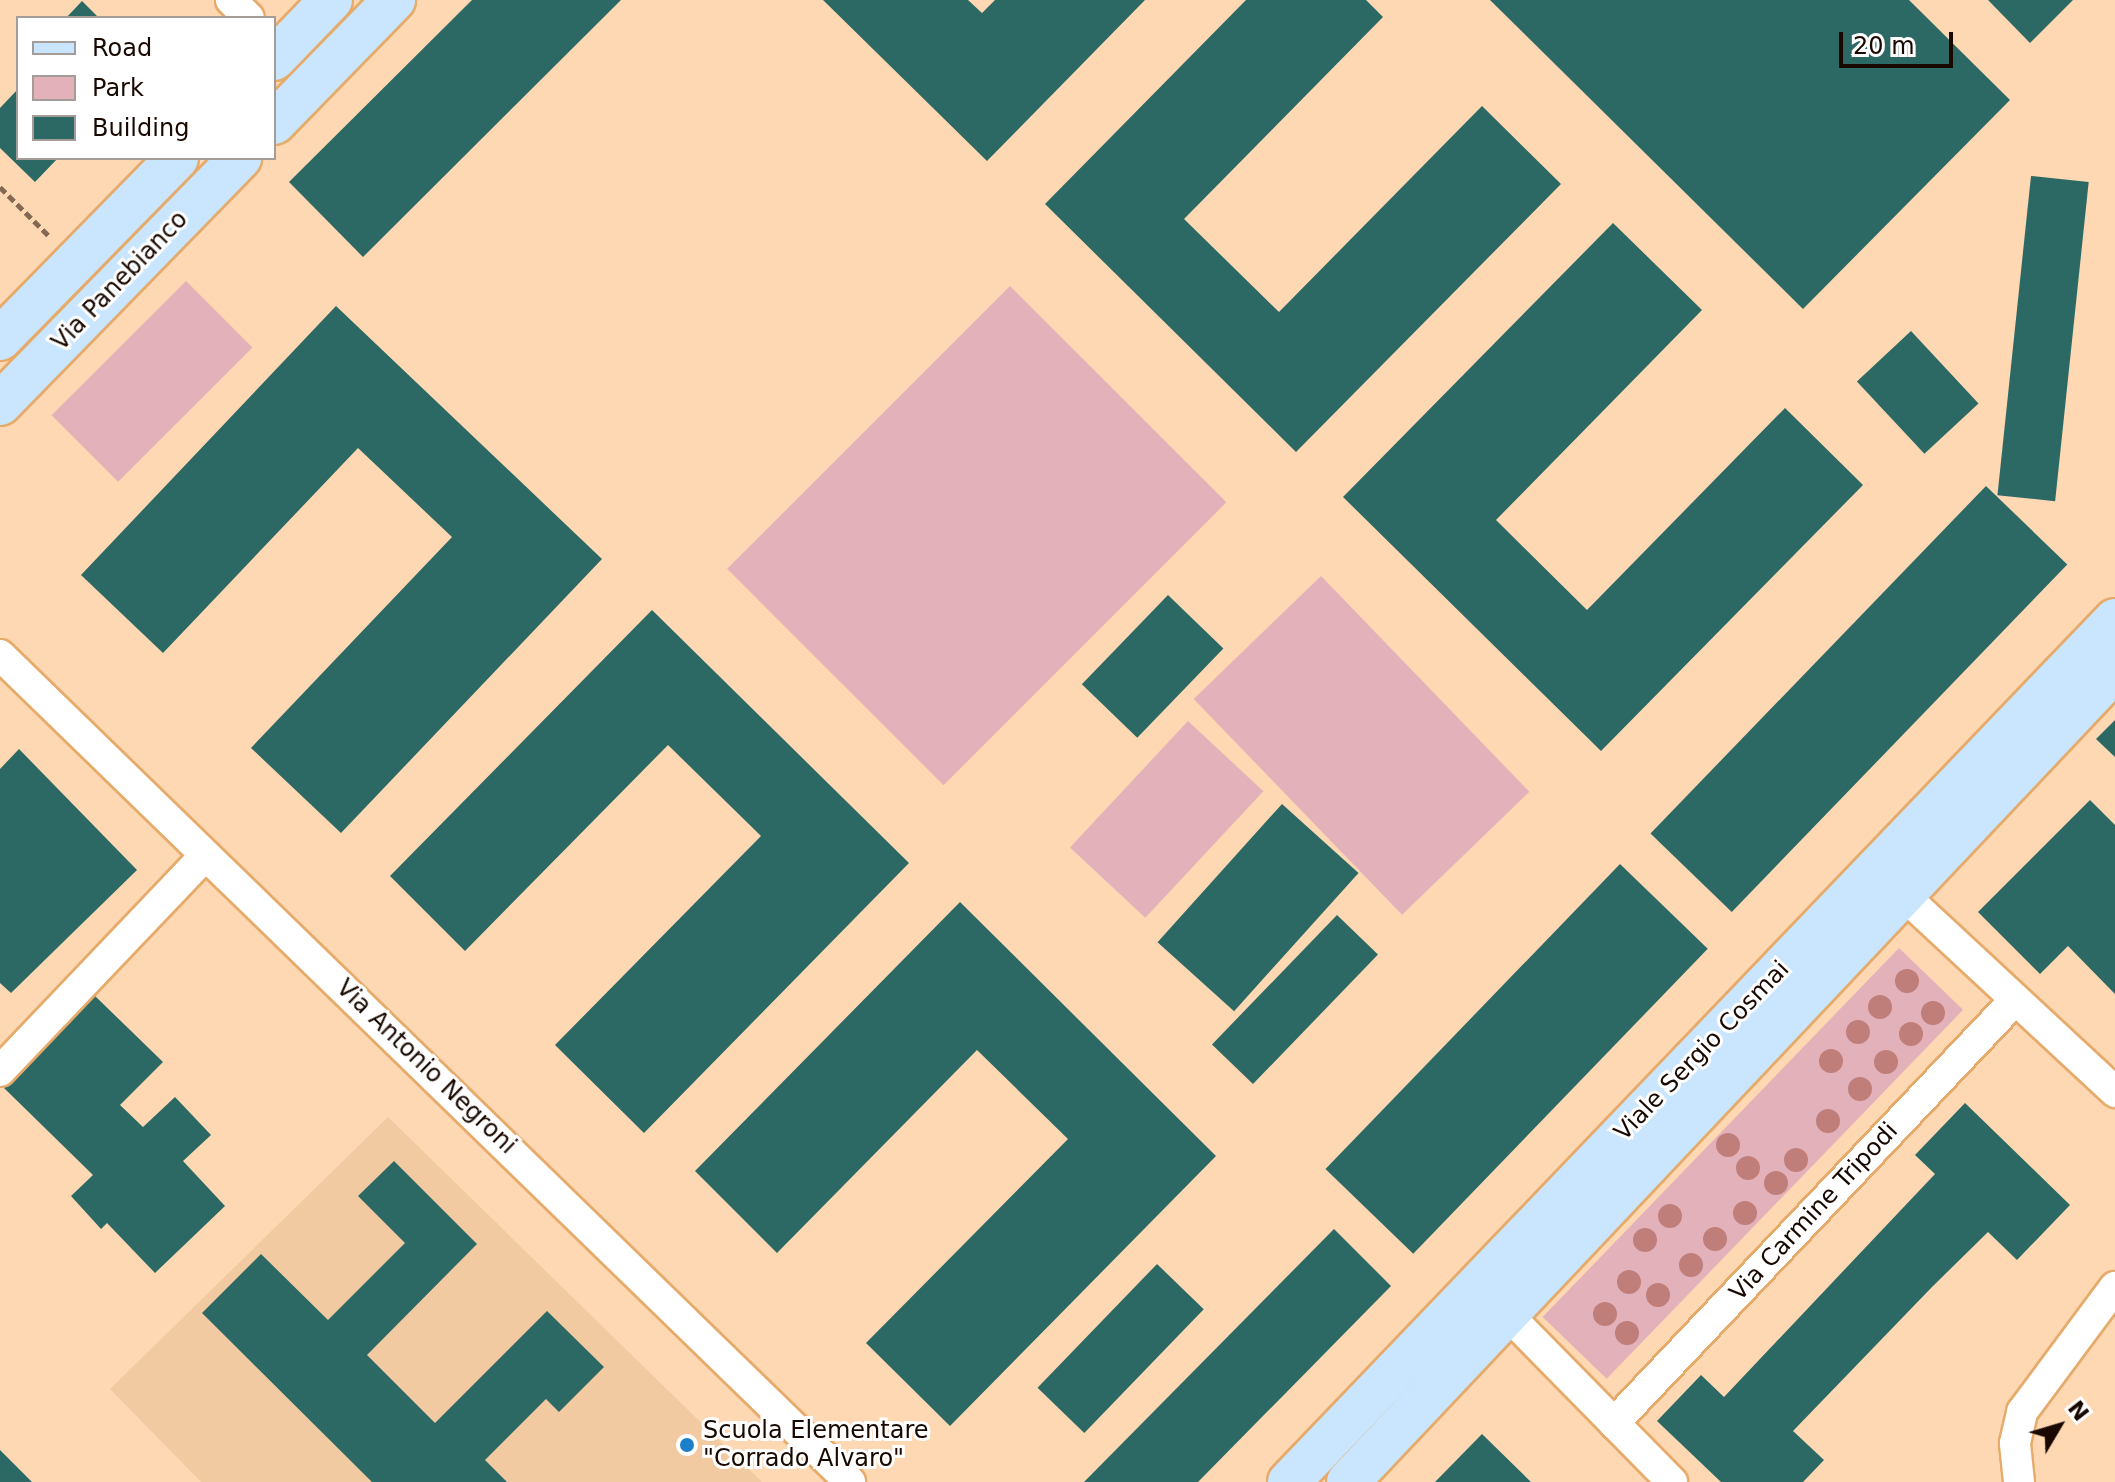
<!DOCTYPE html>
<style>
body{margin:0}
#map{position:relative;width:2115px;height:1482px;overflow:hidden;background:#fdd8b3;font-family:"DejaVu Sans",sans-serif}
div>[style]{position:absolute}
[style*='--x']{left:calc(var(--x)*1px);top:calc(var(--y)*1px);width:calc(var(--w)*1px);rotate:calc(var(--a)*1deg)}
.built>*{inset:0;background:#f1caa2}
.green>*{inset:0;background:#e3b1b9;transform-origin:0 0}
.building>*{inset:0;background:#2c6964;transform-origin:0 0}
.path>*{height:5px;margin-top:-2.5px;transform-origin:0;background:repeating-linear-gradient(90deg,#836954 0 8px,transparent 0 12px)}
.roads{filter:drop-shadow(2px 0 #e6ab6b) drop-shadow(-2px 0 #e6ab6b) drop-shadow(0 2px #e6ab6b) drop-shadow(0 -2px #e6ab6b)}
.street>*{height:30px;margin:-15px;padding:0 15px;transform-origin:15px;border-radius:15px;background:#fff}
.secondary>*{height:42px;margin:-21px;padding:0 21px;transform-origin:21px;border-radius:21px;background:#cae6fe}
.trees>*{width:24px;height:24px;margin:-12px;border-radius:50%;background:#bf7e7a}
.dots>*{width:22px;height:22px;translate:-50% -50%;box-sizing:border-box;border:4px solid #fff;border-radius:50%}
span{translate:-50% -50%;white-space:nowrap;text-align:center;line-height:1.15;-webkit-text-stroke:6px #fff;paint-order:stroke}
.street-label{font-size:24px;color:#180800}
.poi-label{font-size:24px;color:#180800}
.left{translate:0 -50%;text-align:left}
.legend{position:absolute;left:16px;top:16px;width:260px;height:144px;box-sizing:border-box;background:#fff;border:2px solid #a39c99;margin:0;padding:10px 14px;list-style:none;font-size:24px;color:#180800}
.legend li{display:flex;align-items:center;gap:16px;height:40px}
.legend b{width:40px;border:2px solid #a39c99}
.north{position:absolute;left:2019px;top:1386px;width:80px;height:80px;-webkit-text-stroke:6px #fff;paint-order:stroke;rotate:52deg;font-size:22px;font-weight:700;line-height:32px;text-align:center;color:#180800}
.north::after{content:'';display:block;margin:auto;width:28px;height:36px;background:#180800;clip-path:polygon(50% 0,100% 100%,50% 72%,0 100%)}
.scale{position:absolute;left:1839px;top:32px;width:114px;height:36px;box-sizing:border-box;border:4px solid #180800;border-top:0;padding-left:10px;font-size:24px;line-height:28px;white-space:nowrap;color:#180800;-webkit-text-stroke:6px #fff;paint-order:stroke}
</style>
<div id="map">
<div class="built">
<div style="clip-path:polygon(388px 1117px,685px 1407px,762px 1482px,201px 1482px,110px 1389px)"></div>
</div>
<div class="green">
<div style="left:186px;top:281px;width:94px;height:190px;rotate:45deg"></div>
<div style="left:1010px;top:286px;width:306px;height:400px;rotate:45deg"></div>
<div style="left:1321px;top:576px;width:300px;height:177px;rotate:46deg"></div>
<div style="left:1188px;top:721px;width:103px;height:173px;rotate:43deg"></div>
<div style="left:1899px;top:948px;width:89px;height:513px;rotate:44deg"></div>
</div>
<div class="building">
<div style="clip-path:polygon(472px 0,621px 0,363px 257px,289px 182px)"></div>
<div style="clip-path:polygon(823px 0,968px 0,982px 13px,995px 0,1145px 0,987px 161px)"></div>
<div style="clip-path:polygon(1246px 0,1366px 0,1383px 17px,1184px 219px,1279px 312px,1482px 106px,1561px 184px,1296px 452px,1045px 204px)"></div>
<div style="clip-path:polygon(1490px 0,1909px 0,2010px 100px,1803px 309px)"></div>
<div style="clip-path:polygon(1988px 0,2073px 0,2030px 43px)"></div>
<div style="clip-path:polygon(82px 1px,99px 18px,66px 18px)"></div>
<div style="clip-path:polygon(18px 89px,18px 158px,58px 158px,35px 182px,0 148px,0 108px)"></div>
<div style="left:2031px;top:176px;width:58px;height:321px;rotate:6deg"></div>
<div style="clip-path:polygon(1613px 223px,1702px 310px,1496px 520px,1587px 610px,1785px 408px,1863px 485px,1601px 751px,1343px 497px)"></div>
<div style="clip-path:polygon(336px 306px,602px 559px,341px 833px,251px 748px,452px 537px,358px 448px,163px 653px,81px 575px)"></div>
<div style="left:1911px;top:331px;width:99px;height:74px;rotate:47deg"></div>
<div style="left:1986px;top:486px;width:113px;height:483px;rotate:44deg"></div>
<div style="left:1168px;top:595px;width:77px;height:124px;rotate:44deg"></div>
<div style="clip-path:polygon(652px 610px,909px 863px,644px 1133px,555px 1045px,761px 836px,668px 745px,465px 951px,390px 876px)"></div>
<div style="clip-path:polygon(2115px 720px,2115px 757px,2096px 739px)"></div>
<div style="clip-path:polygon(19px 749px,137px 870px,11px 993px,0 983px,0 769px)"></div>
<div style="clip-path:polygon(2090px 800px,2115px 825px,2115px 994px,2068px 946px,2040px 974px,1978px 912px)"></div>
<div style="left:1282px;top:804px;width:103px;height:186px;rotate:42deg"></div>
<div style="left:1620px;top:864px;width:122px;height:424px;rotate:44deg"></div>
<div style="clip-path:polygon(960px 902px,1216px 1156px,950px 1426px,866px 1343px,1068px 1139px,977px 1050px,777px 1253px,695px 1171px)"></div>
<div style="left:1337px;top:915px;width:57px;height:180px;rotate:44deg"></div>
<div style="clip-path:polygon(94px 995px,163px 1062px,120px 1105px,143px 1127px,175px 1097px,211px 1135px,183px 1161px,225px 1206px,155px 1273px,107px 1223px,101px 1229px,71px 1196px,93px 1175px,4px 1088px)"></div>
<div style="clip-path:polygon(1965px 1103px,2070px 1205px,2017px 1260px,1988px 1232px,1932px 1287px,1793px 1431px,1824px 1460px,1803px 1482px,1721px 1482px,1657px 1421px,1701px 1375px,1724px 1397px,1935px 1174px,1915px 1155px)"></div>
<div style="clip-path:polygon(394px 1161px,477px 1244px,367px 1355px,435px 1423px,547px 1311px,604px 1367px,559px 1412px,546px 1399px,485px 1460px,507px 1482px,372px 1482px,202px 1313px,261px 1254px,328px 1320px,405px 1243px,358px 1196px)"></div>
<div style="clip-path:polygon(1334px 1229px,1391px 1286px,1198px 1482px,1084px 1482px)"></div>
<div style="left:1157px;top:1264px;width:65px;height:172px;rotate:44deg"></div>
<div style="clip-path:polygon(1482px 1434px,1531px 1482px,1435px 1482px)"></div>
<div style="clip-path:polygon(0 1450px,32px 1482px,0 1482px)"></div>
</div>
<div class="path">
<div style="--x:0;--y:187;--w:69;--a:45"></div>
</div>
<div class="roads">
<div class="street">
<div style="--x:231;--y:0;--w:25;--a:45"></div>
<div style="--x:0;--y:655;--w:1186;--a:44.21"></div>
<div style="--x:1900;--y:892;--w:294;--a:42.9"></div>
<div style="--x:0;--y:1071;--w:298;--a:-46.4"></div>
<div style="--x:1506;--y:1313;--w:237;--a:45.5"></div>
<div style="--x:1614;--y:1423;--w:581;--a:-46.53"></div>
<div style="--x:2019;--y:1482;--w:39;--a:-96"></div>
<div style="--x:2015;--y:1443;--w:32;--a:-77"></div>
<div style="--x:2022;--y:1412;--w:156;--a:-53.4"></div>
</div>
<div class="secondary">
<div style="--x:274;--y:59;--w:82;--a:-46"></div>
<div style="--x:274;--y:123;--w:172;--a:-45.7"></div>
<div style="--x:0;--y:339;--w:253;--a:-45.6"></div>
<div style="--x:0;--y:404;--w:344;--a:-45.7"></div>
<div style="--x:1289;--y:1482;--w:1194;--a:-46.22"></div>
<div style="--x:1348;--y:1482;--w:1117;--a:-46.63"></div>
</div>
</div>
<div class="trees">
<div style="left:1907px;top:981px"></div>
<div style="left:1880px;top:1007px"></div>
<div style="left:1933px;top:1013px"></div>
<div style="left:1858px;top:1032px"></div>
<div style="left:1911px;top:1034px"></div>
<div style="left:1831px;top:1061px"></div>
<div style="left:1886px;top:1062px"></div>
<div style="left:1860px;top:1089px"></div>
<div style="left:1828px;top:1121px"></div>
<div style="left:1728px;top:1145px"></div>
<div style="left:1796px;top:1160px"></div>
<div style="left:1748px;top:1168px"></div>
<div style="left:1776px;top:1183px"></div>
<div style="left:1745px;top:1213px"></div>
<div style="left:1670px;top:1216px"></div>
<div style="left:1715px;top:1239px"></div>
<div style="left:1645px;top:1240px"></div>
<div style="left:1691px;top:1265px"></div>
<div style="left:1629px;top:1282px"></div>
<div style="left:1658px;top:1295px"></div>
<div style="left:1605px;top:1314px"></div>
<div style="left:1627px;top:1333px"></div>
</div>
<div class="dots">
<div style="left:687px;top:1445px;background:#1c7fca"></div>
</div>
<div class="street-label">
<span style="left:120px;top:281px;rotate:-46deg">Via Panebianco</span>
<span style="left:1702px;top:1051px;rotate:-46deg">Viale Sergio Cosmai</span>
<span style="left:426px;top:1067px;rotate:44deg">Via Antonio Negroni</span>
<span style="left:1814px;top:1212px;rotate:-47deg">Via Carmine Tripodi</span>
</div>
<div class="poi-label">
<span class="left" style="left:703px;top:1445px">Scuola Elementare<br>"Corrado Alvaro"</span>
</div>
<ul class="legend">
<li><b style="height:10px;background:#cae6fe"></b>Road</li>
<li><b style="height:22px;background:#e3b1b9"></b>Park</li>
<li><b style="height:22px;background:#2c6964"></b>Building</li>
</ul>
<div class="north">N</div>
<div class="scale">20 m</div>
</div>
